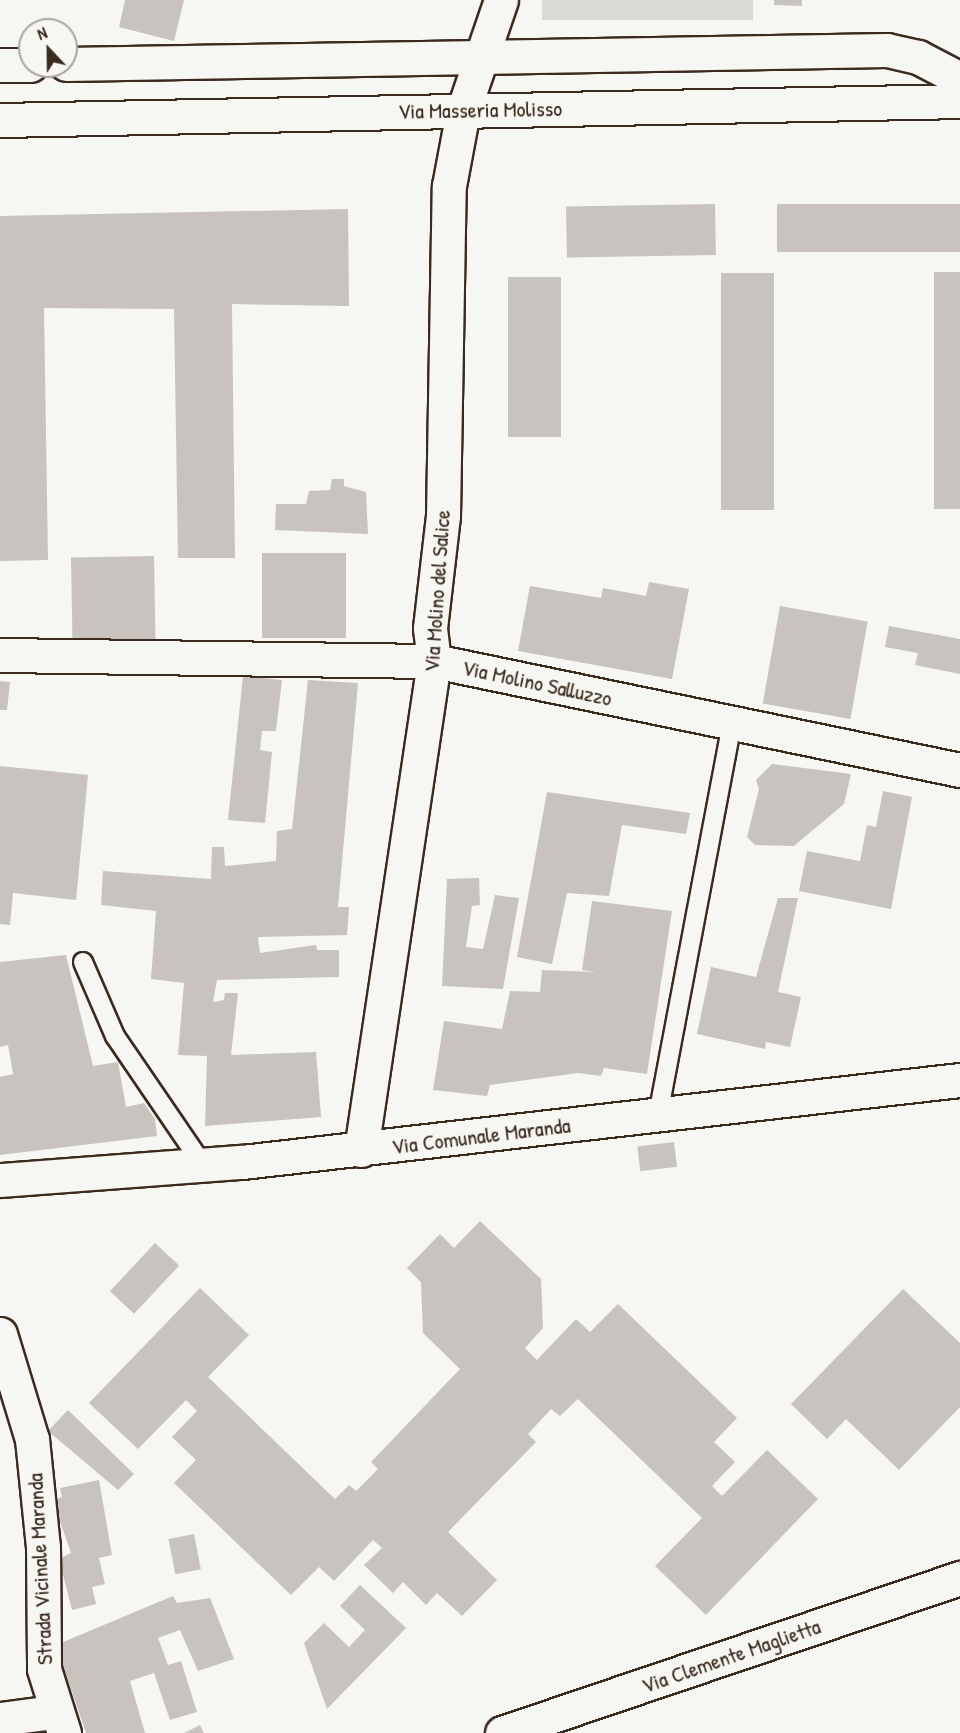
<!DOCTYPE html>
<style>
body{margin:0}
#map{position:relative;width:960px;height:1733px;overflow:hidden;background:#f6f6f2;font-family:"Patrick Hand",sans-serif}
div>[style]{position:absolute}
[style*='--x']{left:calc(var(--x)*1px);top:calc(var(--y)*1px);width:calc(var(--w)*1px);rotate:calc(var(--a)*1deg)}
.green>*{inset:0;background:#dad9d3;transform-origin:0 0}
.building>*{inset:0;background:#c8c3be;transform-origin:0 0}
.roads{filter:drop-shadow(2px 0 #3b2a1e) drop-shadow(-2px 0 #3b2a1e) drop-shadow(0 2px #3b2a1e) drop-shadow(0 -2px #3b2a1e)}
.lane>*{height:18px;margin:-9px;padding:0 9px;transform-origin:9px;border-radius:9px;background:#f6f6f2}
.street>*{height:33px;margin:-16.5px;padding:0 16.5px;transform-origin:16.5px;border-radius:16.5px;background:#f6f6f2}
span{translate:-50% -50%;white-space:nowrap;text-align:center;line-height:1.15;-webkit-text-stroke:4.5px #f6f6f2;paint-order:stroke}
.street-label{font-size:22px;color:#3b2a1e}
.north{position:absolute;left:18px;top:18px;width:60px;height:60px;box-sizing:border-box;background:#f6f6f2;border:2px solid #aba49d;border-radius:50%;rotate:338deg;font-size:16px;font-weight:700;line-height:24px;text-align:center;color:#3b2a1e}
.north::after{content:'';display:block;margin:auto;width:21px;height:27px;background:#3b2a1e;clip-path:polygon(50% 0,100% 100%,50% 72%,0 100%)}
</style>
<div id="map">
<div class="green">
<div style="left:542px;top:0;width:211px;height:20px"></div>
</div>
<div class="building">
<div style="clip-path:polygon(125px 0,184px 0,174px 41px,119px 27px)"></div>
<div style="clip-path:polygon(774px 0,802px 0,802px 6px,774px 5px)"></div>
<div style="left:715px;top:204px;width:51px;height:149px;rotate:89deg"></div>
<div style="left:960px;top:204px;width:48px;height:183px;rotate:90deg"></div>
<div style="clip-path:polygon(348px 209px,349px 306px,232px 304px,235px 558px,178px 558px,174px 309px,44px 308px,48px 560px,0 561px,0 216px)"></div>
<div style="left:934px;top:272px;width:26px;height:237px"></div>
<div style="left:774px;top:273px;width:237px;height:53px;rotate:90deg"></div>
<div style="left:508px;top:277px;width:53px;height:160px"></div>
<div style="clip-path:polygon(332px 479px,344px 479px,344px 486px,366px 492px,368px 534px,275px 530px,276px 504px,306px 504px,309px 491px,330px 490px)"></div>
<div style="left:346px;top:553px;width:85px;height:84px;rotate:90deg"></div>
<div style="left:154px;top:556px;width:83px;height:83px;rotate:89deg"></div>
<div style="clip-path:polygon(649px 582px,689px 589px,672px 679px,518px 651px,530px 586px,601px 598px,603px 588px,646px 596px)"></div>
<div style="left:780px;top:606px;width:89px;height:99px;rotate:10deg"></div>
<div style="clip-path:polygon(889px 626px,960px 639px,960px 674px,915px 665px,918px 653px,885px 647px)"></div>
<div style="clip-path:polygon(243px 676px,282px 680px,276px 731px,262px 731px,260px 750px,272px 752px,265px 823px,228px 820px)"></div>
<div style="clip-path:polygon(308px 680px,358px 683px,338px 907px,349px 907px,347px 935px,258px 937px,260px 953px,316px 945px,317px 950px,339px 950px,339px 977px,217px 980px,213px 1002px,224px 1000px,225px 993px,238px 993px,231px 1055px,316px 1052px,321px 1117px,205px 1126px,207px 1056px,178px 1055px,184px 983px,151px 979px,156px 911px,101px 905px,103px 871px,211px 879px,212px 847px,224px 847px,225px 866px,276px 861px,277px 831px,292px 829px)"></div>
<div style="clip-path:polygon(0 681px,10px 682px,7px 710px,0 710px)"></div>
<div style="clip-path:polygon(772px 764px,851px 774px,844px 804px,794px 846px,755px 845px,747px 837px,759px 789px,756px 780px)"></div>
<div style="clip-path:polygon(0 766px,88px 775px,76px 900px,13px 893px,10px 925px,0 924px)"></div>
<div style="clip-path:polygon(883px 791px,912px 797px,891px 909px,799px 891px,807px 851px,860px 861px,867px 825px,876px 827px)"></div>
<div style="clip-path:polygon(547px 792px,690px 813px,686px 834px,622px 825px,609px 896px,567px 893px,552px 964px,517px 957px)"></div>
<div style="clip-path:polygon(479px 878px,480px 905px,472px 906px,466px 947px,483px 949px,495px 895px,519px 898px,503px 989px,442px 986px,447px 879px)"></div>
<div style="clip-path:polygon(778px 898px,798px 898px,778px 992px,801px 997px,790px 1047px,766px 1042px,765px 1049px,697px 1034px,711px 967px,756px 977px)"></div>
<div style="clip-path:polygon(592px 901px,672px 911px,647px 1074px,604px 1068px,601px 1076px,578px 1073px,490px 1085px,487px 1096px,433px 1090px,444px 1021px,502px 1029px,510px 991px,540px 992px,542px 970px,596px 972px,582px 970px)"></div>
<div style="clip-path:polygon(66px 955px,93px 1066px,118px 1062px,126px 1107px,144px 1103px,155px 1119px,157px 1136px,0 1155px,0 1077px,13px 1074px,8px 1045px,0 1047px,0 962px)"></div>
<div style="left:674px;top:1142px;width:25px;height:37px;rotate:83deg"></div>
<div style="clip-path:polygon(480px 1221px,541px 1279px,543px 1328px,525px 1348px,537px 1360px,576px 1319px,590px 1332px,618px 1304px,737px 1418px,714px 1442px,735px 1462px,712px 1486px,722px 1496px,767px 1450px,818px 1499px,706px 1615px,655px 1566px,702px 1518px,578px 1399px,560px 1416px,551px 1409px,528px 1434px,536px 1442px,448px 1532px,497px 1580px,462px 1616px,437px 1593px,426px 1605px,403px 1582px,393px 1593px,364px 1565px,382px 1548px,373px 1540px,334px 1581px,319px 1567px,291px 1595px,174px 1483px,196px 1460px,172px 1437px,197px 1411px,186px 1400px,138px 1449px,89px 1403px,200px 1288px,249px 1335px,208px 1377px,335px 1499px,349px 1485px,356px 1491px,378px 1469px,371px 1462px,460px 1369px,423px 1333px,421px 1282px,407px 1268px,440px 1234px,454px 1248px)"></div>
<div style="left:155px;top:1243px;width:33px;height:66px;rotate:43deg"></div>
<div style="clip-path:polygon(903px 1289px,960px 1343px,960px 1407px,899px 1470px,846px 1419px,827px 1439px,791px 1404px)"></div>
<div style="clip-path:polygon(68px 1410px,134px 1474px,118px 1490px,48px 1431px)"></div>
<div style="clip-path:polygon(99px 1480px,112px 1555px,99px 1558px,105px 1584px,92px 1587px,96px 1604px,72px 1610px,59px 1559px,71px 1553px,53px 1501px,62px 1497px,60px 1488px)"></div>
<div style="left:194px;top:1534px;width:36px;height:26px;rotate:79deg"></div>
<div style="clip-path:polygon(360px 1585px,406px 1628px,327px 1709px,304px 1643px,324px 1623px,349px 1647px,365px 1630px,340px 1606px)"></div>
<div style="clip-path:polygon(173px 1596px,177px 1603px,210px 1598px,234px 1659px,198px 1671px,180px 1630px,158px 1638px,168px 1665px,181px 1661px,197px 1712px,170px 1720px,154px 1673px,130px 1681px,145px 1733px,86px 1733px,56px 1645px)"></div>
<div style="clip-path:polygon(200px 1725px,204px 1733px,184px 1733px)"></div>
</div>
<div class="roads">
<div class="lane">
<div style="--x:83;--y:962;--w:81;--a:66.6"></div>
<div style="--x:115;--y:1036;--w:156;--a:55.7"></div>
<div style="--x:658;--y:1115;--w:399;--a:-79.3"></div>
</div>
<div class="street">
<div style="--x:66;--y:64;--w:821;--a:-0.98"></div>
<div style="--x:887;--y:50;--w:32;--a:13"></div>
<div style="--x:918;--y:57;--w:47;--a:27.6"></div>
<div style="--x:0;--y:65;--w:30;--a:0"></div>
<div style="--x:0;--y:120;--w:960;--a:-1.13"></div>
<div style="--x:0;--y:655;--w:434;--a:0.8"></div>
<div style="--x:434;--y:661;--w:537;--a:11.71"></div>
<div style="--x:361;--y:1150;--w:494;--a:-81.5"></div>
<div style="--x:434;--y:661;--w:33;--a:-97"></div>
<div style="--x:430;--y:628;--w:113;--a:-83.4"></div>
<div style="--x:443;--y:516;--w:330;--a:-89"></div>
<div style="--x:449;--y:186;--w:76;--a:-79.4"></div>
<div style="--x:463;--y:111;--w:117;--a:-71.1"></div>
<div style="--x:0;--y:1180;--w:243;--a:-4.3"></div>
<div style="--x:242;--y:1162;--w:723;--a:-6.52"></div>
<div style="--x:0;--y:1334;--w:110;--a:73.1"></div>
<div style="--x:32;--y:1439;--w:109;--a:84.2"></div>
<div style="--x:43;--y:1547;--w:122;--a:89.5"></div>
<div style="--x:44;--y:1669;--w:67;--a:72.6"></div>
<div style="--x:0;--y:1719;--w:53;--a:-7.5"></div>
<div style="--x:502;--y:1733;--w:484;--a:-18.7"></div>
</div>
</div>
<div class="street-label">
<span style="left:480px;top:110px;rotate:-1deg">Via Masseria Molisso</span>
<span style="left:437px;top:591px;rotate:-86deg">Via Molino del Salice</span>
<span style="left:537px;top:683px;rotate:12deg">Via Molino Salluzzo</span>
<span style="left:481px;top:1136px;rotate:-7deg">Via Comunale Maranda</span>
<span style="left:40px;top:1569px;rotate:-93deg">Strada Vicinale Maranda</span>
<span style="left:731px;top:1656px;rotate:-19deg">Via Clemente Maglietta</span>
</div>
<div class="north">N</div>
</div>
